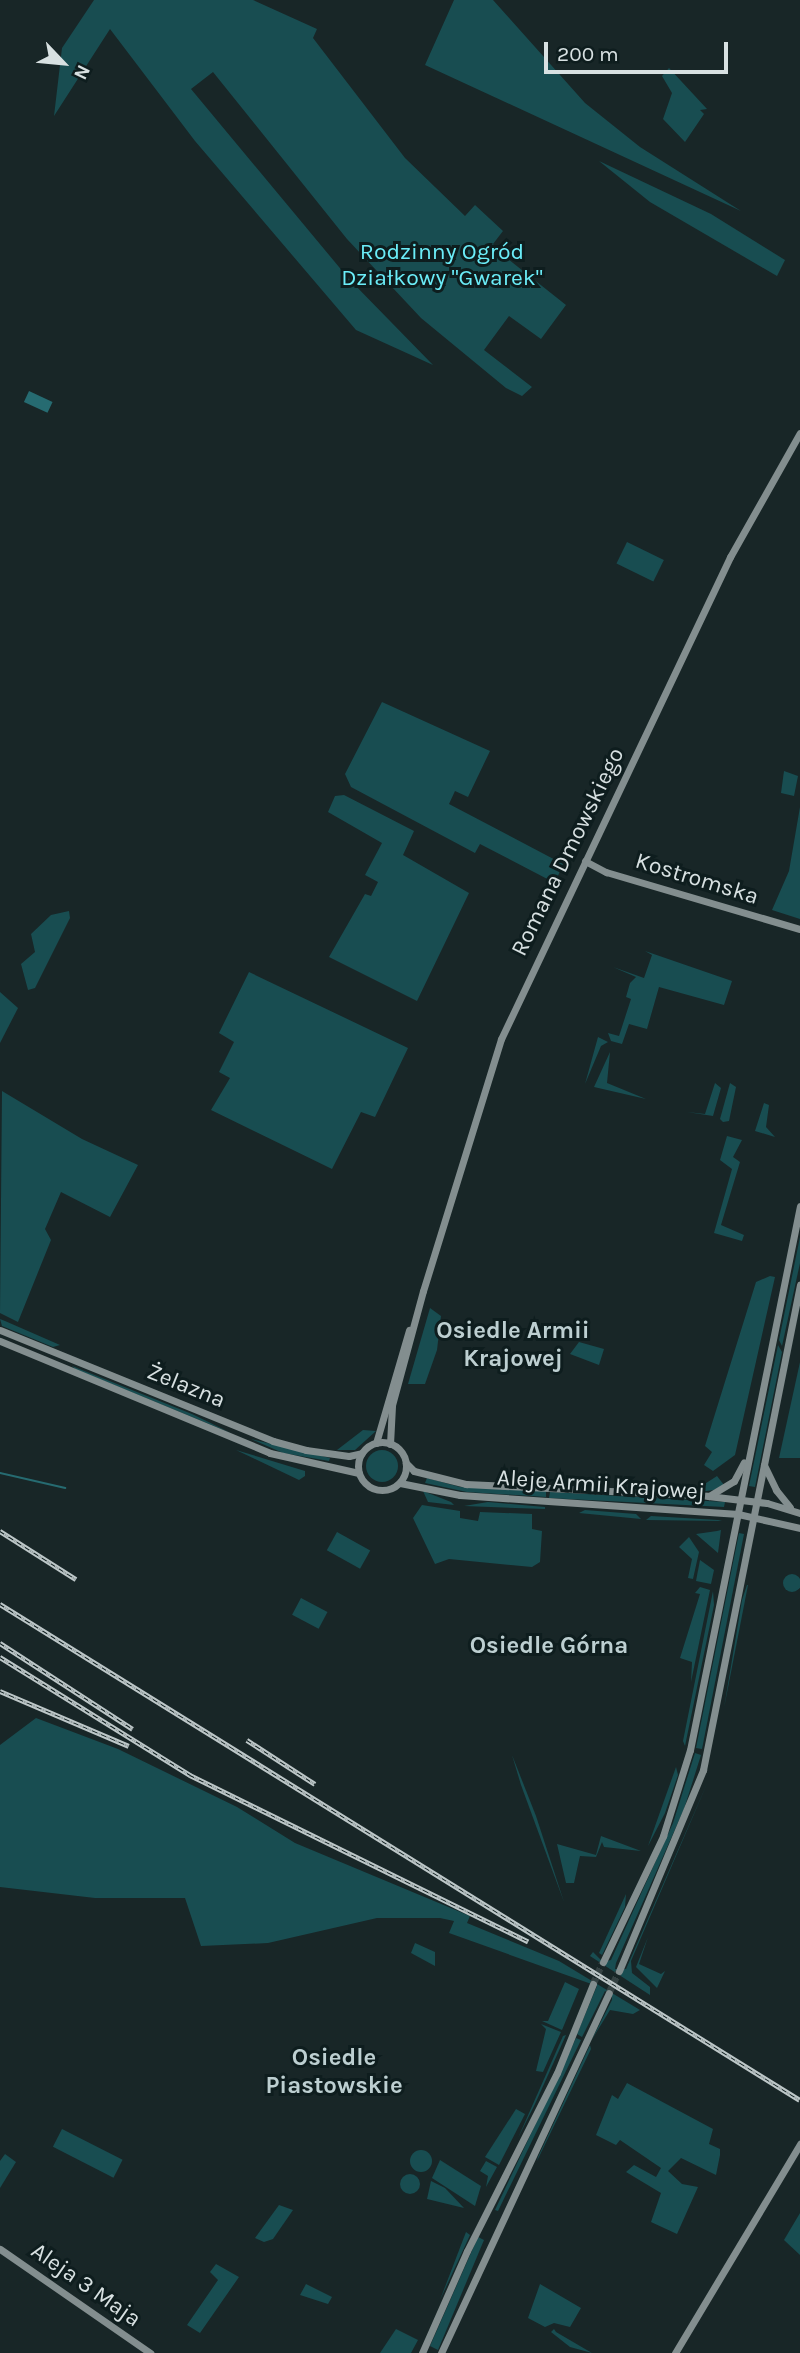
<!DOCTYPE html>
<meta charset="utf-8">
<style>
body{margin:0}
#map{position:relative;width:800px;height:2353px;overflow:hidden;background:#182627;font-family:Karla,sans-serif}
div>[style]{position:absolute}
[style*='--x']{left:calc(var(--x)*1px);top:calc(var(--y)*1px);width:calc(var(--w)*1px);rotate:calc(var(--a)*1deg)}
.green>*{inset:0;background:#184d51;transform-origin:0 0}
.round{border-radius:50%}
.water>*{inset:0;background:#266b71;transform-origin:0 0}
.stream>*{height:2px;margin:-1px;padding:0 1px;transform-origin:1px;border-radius:1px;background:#266b71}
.secondary-tunnel>*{height:7px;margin-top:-3.5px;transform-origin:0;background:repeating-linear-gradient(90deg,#354243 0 7px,transparent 0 10.5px)}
.secondary>*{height:7px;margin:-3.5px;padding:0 3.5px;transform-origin:3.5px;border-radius:3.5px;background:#838e8f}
.secondary>.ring{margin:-3.5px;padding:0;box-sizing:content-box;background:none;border:7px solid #838e8f;border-radius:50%}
.rail>*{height:4.5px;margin-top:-2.25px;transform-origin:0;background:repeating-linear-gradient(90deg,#0e1d1e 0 5px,#bdc7c8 0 10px);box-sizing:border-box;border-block:2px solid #bdc7c8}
span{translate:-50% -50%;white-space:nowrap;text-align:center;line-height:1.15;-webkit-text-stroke:6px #0e1d1e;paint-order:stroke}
.park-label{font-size:23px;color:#6bedf8}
.street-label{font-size:23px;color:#d8e1e2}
.neighbourhood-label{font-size:24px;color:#bdcfd1;font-weight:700}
.north{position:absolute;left:28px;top:28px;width:70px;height:70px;-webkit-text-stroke:5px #0e1d1e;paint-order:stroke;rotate:116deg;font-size:19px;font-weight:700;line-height:28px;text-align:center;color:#d8e1e2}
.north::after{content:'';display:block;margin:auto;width:24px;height:32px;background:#d8e1e2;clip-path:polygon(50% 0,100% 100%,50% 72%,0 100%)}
.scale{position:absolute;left:544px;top:42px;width:184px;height:32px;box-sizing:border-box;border:4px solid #d8e1e2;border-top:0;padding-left:9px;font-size:21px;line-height:24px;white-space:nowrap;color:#d8e1e2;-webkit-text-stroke:5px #0e1d1e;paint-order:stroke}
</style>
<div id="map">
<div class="green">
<div style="clip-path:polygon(94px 0,253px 0,317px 29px,313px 38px,405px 158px,465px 216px,475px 205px,503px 231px,493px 244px,499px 252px,566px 305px,541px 339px,509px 316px,484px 350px,532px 387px,522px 396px,506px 388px,421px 318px,347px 239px,213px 72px,191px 89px,349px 279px,433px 365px,356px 330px,195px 141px,110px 29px,54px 116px,62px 48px)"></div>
<div style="clip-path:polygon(454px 0,493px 0,585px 103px,640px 147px,741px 211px,425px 65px)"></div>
<div style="clip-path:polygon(669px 68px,707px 109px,700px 110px,704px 114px,685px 142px,663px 119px,672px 93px,662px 76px)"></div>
<div style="clip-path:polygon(599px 161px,711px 214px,785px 260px,777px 276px,650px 202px)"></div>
<div style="left:627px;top:542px;width:41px;height:24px;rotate:26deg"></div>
<div style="clip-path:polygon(382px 702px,490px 751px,468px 797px,455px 791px,449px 804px,563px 864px,555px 883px,480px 844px,475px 853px,351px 787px,345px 774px)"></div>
<div style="clip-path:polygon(784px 771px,798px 776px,794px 796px,781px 793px)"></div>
<div style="clip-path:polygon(344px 795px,414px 831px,403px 855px,469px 893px,417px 1001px,329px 957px,365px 894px,371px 896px,378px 882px,365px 875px,382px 843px,328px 812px,335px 796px)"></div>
<div style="clip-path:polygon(800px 807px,800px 919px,772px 910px,789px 871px)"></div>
<div style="clip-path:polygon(69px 911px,70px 918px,35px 988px,28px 990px,21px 964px,35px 952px,31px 934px,51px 915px)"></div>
<div style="clip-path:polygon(645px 951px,732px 981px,724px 1005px,659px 987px,647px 1029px,629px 1024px,622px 1044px,611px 1041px,608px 1033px,619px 1036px,631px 999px,626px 997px,630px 983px,636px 977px,613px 967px,644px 978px,652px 955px)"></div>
<div style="clip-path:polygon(249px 972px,408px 1048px,375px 1117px,361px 1112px,332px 1169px,211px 1110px,230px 1078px,219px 1072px,234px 1042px,219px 1033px)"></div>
<div style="clip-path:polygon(0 992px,18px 1008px,0 1043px)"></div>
<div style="clip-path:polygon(598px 1037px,608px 1042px,601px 1046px,585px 1084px)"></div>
<div style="clip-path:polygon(610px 1052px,607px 1083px,646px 1099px,594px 1087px)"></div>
<div style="clip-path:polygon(715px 1083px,721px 1088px,713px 1116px,687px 1112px,705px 1114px)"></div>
<div style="clip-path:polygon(730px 1083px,736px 1087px,729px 1121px,723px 1122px,720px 1119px)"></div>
<div style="clip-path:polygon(2px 1091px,82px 1139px,138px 1165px,110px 1217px,61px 1192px,45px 1229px,51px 1240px,18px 1322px,0 1313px)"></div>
<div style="clip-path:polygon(764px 1103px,769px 1105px,766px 1127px,775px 1137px,755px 1131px)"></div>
<div style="clip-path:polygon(727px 1136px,742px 1140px,733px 1157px,740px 1162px,721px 1225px,744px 1235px,742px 1241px,714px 1233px,732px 1169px,720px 1160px)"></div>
<div style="clip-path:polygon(800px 1237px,800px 1263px,782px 1346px,779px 1340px)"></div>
<div style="clip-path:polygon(770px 1276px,775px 1277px,735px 1455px,713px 1471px,704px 1465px,712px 1452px,705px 1446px,756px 1282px)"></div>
<div style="clip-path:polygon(430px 1308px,441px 1316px,437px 1350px,425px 1384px,408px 1384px)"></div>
<div style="clip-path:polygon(0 1319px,5px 1321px,60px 1345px,53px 1347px,2px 1326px)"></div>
<div style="clip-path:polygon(579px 1342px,604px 1349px,599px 1365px,570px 1354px)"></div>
<div style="clip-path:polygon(778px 1345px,782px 1352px,755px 1487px,749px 1486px)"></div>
<div style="clip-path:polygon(800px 1362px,800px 1458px,779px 1458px)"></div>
<div style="clip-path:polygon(72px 1366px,192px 1414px,231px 1433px,75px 1369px)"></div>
<div style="clip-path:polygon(363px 1430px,376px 1431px,355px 1450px,337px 1450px)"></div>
<div style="clip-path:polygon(251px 1439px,330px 1458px,329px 1461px,283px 1453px)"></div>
<div style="clip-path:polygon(236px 1450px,305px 1471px,305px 1476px,299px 1480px)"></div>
<div class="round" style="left:366px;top:1450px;width:32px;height:32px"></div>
<div style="clip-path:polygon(717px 1476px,724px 1485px,714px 1490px,700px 1492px,677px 1488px,697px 1489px)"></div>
<div style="clip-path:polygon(427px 1478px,460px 1487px,546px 1491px,546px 1497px,467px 1492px,425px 1483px)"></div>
<div style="clip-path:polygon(423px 1491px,451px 1502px,454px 1505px,428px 1502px)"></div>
<div style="clip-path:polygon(550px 1492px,725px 1502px,724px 1507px,549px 1498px)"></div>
<div style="clip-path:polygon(488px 1502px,545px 1507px,545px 1509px,464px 1506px)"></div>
<div style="clip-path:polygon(422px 1505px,460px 1511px,460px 1518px,478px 1521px,480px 1512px,532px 1514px,532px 1529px,542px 1531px,540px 1562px,532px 1567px,449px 1559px,435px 1564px,413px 1518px)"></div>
<div style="clip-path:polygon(585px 1510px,636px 1514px,641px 1519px,579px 1513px)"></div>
<div style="clip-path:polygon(651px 1516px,718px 1520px,722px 1521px,646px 1520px)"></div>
<div style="clip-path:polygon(721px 1530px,718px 1553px,696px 1534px,717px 1531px)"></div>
<div style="left:337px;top:1532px;width:38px;height:21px;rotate:29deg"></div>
<div style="clip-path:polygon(739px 1533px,744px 1534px,702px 1749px,696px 1748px)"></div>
<div style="clip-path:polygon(689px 1537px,699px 1552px,693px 1579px,688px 1578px,692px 1559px,679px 1547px)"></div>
<div style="clip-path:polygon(700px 1560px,714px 1570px,711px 1584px,696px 1581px)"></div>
<div class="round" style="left:783px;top:1574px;width:18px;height:18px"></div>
<div style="clip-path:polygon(747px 1585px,748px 1585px,724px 1708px,742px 1600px)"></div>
<div style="clip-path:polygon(700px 1587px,710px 1590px,691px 1682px,692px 1662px,680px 1658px,700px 1594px,695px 1593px)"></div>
<div style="clip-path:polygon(713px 1591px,714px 1605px,685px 1746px,683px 1741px)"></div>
<div style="left:301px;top:1598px;width:30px;height:19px;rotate:28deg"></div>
<div style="clip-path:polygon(36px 1718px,118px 1749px,237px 1807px,295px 1843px,470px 1916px,467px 1923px,559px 1961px,640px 2010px,633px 2014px,610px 2010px,591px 2041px,612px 2000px,612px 1995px,605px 1991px,582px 2037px,577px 2034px,597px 1986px,449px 1933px,454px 1921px,440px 1918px,377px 1918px,268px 1943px,201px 1946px,185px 1898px,95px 1898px,0 1887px,0 1745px)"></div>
<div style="clip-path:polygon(695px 1753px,701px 1755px,684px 1809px,616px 1963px,615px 1969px,626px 1969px,709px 1779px,631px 1961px,632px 1973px,650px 1987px,650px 1995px,590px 1956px,593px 1952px,603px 1962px,611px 1960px,673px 1823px)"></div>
<div style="clip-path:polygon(512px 1755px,536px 1816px,564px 1902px,521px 1785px)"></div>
<div style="clip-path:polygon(676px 1767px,678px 1775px,665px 1813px,648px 1846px)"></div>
<div style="clip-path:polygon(601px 1836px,641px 1851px,604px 1847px,602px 1842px,596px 1857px,580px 1856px,574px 1883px,566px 1883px,557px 1844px,596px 1855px)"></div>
<div style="clip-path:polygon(626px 1894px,625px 1907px,602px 1955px,599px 1953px)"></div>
<div style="clip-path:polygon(648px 1937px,639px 1964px,661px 1974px,665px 1971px,657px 1988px,636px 1967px)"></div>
<div style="clip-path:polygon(415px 1943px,435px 1952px,435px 1966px,411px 1953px)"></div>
<div style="clip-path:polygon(565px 1982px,579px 1989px,562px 2030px,542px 2021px,548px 2021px)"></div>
<div style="clip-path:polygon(541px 2024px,561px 2032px,543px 2072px,536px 2071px,546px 2029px)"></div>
<div style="clip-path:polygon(566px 2035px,535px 2104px,518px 2138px,563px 2036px)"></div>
<div style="clip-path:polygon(576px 2038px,581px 2040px,498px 2211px,495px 2210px)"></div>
<div style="clip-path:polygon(590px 2045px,591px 2049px,537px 2161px,538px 2157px)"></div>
<div style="clip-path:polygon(627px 2083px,713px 2129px,709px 2144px,720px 2149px,720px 2155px,716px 2175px,681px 2158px,668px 2171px,682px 2184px,698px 2187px,677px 2234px,651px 2222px,661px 2193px,626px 2172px,634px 2165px,656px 2177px,661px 2168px,620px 2140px,616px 2145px,596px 2135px,612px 2095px,618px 2099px)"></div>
<div style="clip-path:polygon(516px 2109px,525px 2114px,499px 2165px,485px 2157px)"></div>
<div style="left:62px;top:2129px;width:68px;height:20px;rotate:27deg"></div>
<div class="round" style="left:410px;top:2150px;width:22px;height:22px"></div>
<div style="clip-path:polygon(5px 2154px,16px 2162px,0 2188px,0 2161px)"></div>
<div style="clip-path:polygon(440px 2160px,481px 2186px,475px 2206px,432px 2178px)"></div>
<div style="clip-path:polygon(486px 2161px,497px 2167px,486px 2187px,488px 2176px,480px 2171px)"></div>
<div class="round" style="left:400px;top:2174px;width:20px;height:20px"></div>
<div style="clip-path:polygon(431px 2181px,445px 2188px,464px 2208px,427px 2199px)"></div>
<div style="clip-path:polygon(279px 2205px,293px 2210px,273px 2239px,264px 2242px,255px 2238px)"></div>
<div style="clip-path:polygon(800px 2213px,800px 2255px,784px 2240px)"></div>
<div style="clip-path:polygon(466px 2232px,470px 2235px,440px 2300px)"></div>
<div style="clip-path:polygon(478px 2237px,484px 2240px,438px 2350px,430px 2346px)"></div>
<div style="clip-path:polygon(216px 2264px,239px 2277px,200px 2333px,187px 2325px,218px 2280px,210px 2272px)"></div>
<div style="clip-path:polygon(306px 2284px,332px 2297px,328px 2304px,300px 2295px)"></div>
<div style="clip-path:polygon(540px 2284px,581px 2308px,570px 2327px,554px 2323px,545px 2327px,528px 2318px)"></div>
<div style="clip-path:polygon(396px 2329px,418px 2340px,411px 2353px,380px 2353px)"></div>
<div style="clip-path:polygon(554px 2329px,556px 2332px,592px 2353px,570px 2347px,551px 2332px)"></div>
</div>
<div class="water">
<div style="left:29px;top:391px;width:26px;height:12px;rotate:25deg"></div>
</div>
<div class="stream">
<div style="--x:0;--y:1473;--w:67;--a:13"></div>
</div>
<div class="secondary-tunnel">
<div style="--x:593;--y:1984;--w:24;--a:-66"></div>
<div style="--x:609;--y:1993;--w:24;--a:-66"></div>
</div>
<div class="secondary">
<div style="--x:585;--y:861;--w:24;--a:28"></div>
<div style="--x:606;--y:872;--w:202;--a:16.4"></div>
<div style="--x:0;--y:1330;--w:295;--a:22.1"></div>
<div style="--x:273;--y:1441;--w:34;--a:15"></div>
<div style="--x:306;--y:1450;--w:43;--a:7.9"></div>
<div style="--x:349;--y:1456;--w:13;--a:-13"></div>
<div style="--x:0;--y:1341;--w:292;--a:22.5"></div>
<div style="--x:270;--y:1453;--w:91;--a:12.7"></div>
<div class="ring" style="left:358px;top:1442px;width:41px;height:41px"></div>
<div style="--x:376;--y:1443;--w:118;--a:-73.7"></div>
<div style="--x:390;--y:1444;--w:39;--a:-87"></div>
<div style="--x:392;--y:1405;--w:118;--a:-74.8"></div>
<div style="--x:423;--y:1291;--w:264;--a:-72.8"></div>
<div style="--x:501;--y:1039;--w:534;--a:-64.59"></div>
<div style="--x:730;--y:557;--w:142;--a:-60.6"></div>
<div style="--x:406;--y:1463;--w:11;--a:45"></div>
<div style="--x:414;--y:1471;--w:54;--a:14"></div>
<div style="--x:466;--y:1484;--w:242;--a:2.8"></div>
<div style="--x:708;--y:1496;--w:59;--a:6.8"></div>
<div style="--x:767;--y:1503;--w:34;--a:17"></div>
<div style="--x:764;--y:1465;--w:28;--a:64"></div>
<div style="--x:776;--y:1490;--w:22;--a:51"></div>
<div style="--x:400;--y:1483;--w:61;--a:11.3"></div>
<div style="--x:460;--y:1495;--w:279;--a:3.9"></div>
<div style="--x:738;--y:1514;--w:64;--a:12.7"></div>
<div style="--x:709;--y:1496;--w:29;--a:-31"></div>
<div style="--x:734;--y:1481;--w:21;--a:-62"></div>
<div style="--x:603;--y:1962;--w:140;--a:-64.5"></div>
<div style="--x:663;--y:1836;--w:90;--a:-72.6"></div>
<div style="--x:690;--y:1750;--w:555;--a:-78.57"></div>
<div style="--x:619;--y:1971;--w:218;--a:-67.3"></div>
<div style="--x:703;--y:1770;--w:495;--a:-78.7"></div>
<div style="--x:0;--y:2249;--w:183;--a:34.7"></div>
<div style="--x:422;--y:2353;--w:111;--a:-66.2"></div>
<div style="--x:467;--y:2251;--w:199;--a:-63.2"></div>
<div style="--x:557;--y:2073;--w:96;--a:-68"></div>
<div style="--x:441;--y:2353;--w:397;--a:-65"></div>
<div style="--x:675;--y:2353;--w:244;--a:-59.1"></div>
</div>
<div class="rail">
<div style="--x:0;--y:1531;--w:90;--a:32.3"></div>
<div style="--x:0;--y:1604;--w:941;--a:31.8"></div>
<div style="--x:0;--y:1643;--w:158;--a:32.9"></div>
<div style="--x:0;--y:1657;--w:224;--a:31.8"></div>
<div style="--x:190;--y:1775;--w:377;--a:26.2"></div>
<div style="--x:0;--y:1691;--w:140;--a:23.1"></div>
<div style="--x:247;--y:1740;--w:81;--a:32.9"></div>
</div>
<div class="park-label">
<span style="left:442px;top:265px">Rodzinny Ogród<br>Działkowy "Gwarek"</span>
</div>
<div class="street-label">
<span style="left:568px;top:852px;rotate:-64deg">Romana Dmowskiego</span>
<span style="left:697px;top:879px;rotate:17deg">Kostromska</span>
<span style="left:186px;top:1386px;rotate:22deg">Żelazna</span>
<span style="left:601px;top:1485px;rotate:4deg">Aleje Armii Krajowej</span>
<span style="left:86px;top:2285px;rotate:35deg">Aleja 3 Maja</span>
</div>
<div class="neighbourhood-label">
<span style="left:513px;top:1345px">Osiedle Armii<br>Krajowej</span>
<span style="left:549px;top:1646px">Osiedle Górna</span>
<span style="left:334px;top:2072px">Osiedle<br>Piastowskie</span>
</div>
<div class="north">N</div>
<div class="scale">200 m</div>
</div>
